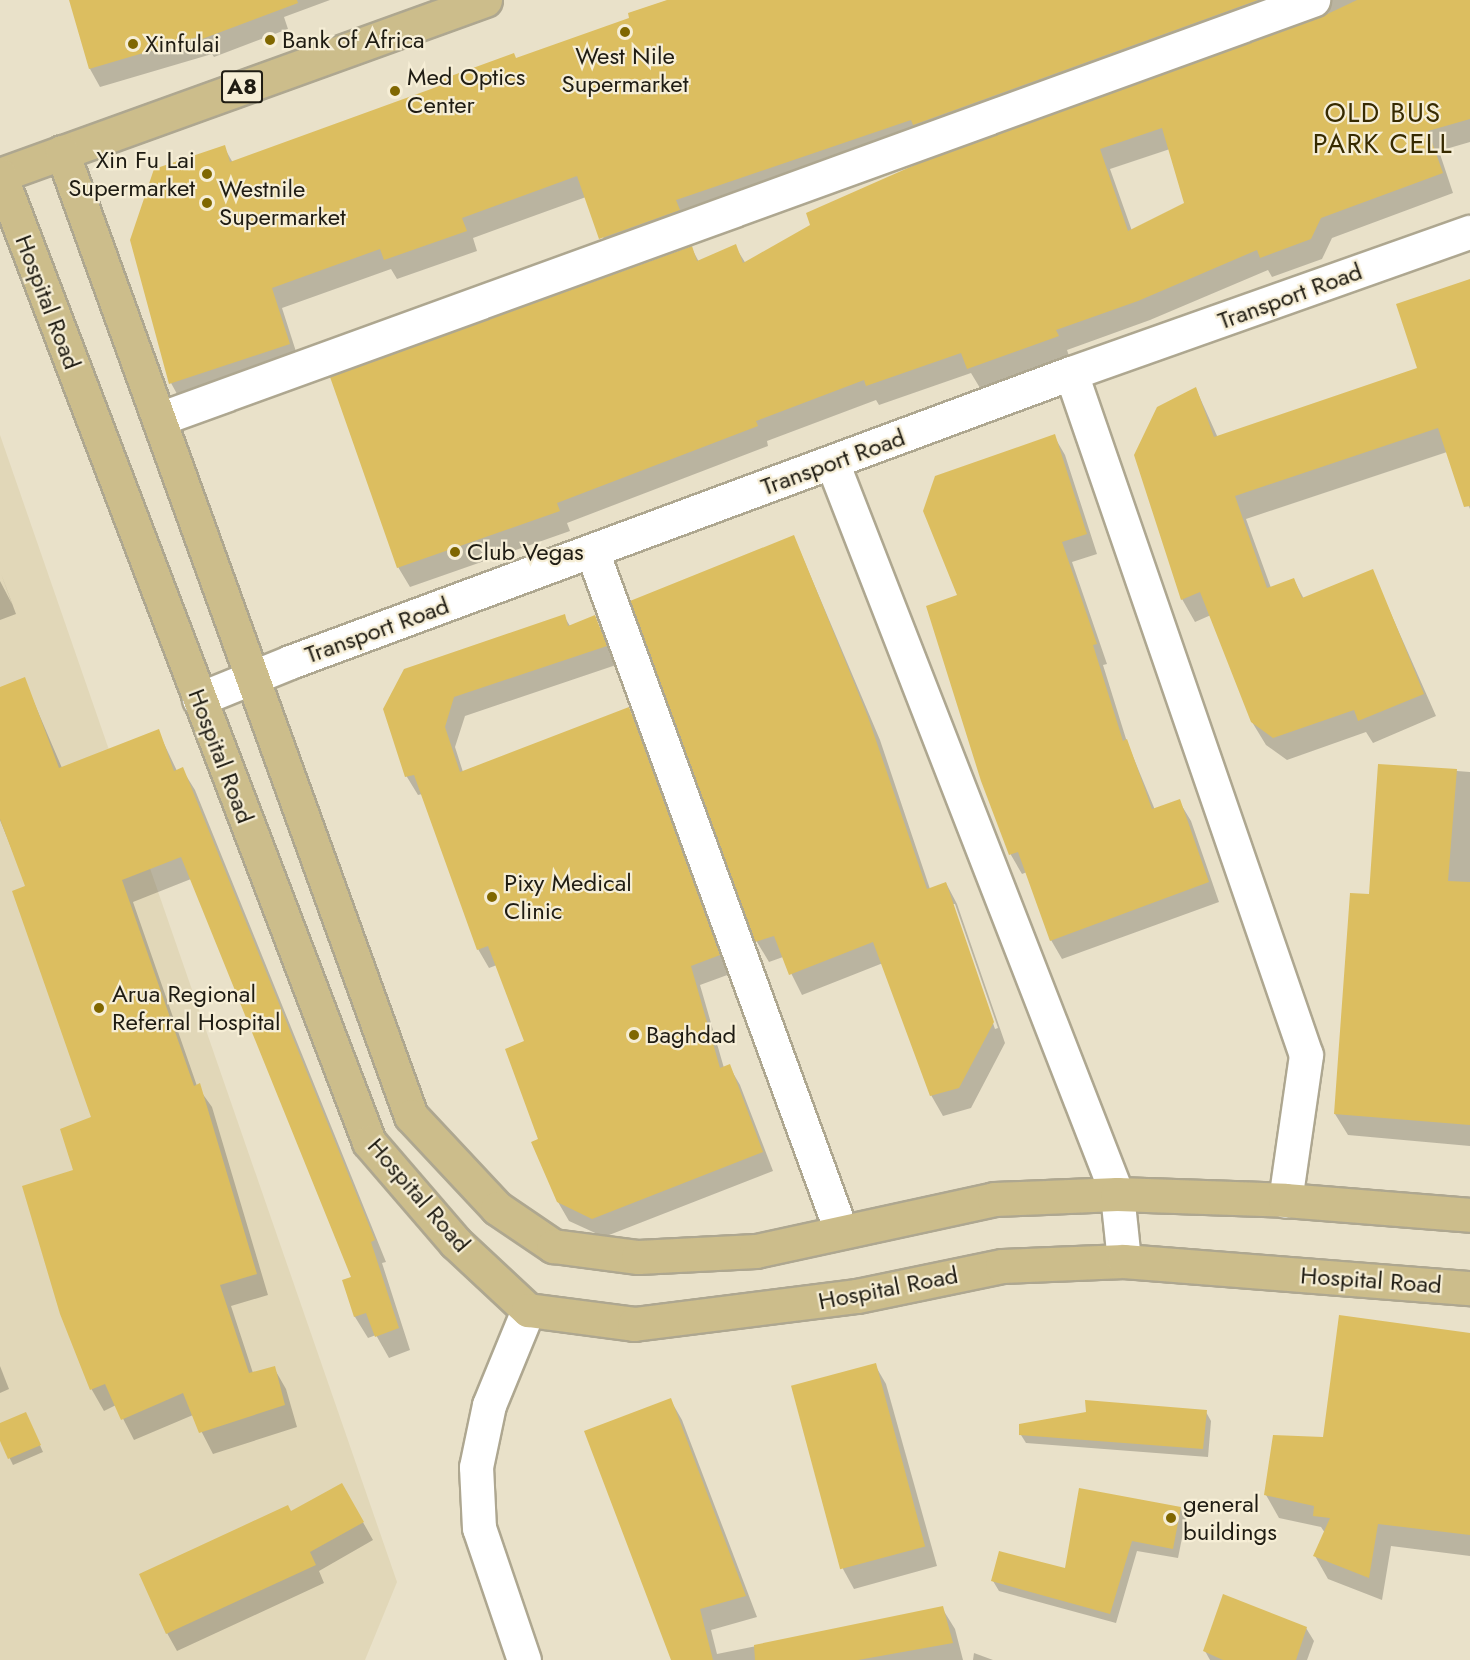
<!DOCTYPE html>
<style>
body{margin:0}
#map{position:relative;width:1470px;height:1660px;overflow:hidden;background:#e9e1c9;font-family:Jost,sans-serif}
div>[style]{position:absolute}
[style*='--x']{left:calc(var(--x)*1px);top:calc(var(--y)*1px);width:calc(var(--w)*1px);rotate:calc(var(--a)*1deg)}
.built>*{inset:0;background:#e1d7b8}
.shadow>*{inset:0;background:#0003}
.building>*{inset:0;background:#dcbe60;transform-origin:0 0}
.roads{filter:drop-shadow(2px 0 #aea790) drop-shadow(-2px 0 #aea790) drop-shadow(0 2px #aea790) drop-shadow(0 -2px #aea790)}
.minor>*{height:33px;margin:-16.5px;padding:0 16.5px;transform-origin:16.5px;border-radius:16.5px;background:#fff}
.major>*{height:33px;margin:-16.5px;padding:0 16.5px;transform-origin:16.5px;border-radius:16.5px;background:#ccbd8b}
.dots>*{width:16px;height:16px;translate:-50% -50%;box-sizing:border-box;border:3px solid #f6eed6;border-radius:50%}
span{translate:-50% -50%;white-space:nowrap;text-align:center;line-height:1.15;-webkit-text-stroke:4.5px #f6eed6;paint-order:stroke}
.shield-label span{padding:2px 4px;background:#f6eed6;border:2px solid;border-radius:4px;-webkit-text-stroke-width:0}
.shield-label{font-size:22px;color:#1f1c13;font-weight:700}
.poi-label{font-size:24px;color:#1f1c13}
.left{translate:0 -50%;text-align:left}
.right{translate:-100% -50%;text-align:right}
.street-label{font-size:24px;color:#1f1c13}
.quarter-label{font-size:27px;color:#362a00;letter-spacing:1.5px}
</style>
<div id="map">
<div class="built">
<div style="clip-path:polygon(0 435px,397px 1582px,365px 1660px,0 1660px)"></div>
</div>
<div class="shadow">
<div style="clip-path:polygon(70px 0,330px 0,284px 17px,288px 29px,214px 57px,212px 54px,100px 87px,90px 69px)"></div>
<div style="clip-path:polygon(evenodd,671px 0,1470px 0,1470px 142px,1439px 151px,1453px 193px,1332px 238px,1322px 259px,1272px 277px,1268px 270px,1150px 320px,1067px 350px,1069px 356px,980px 388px,971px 373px,879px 405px,876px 400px,767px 441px,768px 446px,567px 523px,570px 531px,410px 587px,398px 567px,691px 247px,699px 262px,735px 246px,746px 264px,1320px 19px,1329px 12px,1331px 4px,1319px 2px,612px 258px,586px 197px,473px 238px,477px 251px,397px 279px,391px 269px,282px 308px,300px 364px,182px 403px,171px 383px,224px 147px,233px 163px,631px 19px,671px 0,1170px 149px,1185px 204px,1132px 231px,1110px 169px,1170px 149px)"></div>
<div style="clip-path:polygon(1470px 280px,1470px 509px,1447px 452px,1246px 519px,1271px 588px,1294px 580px,1304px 599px,1372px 571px,1436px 716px,1373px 743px,1366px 732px,1287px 760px,1266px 745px,1252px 722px,1211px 615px,1195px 622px,1182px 599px,1196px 389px,1218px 438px,1419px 369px)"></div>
<div style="clip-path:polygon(1054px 436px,1065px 455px,1097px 554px,1072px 562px,1107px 664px,1103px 665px,1127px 742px,1155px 810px,1179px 801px,1191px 821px,1219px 902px,1062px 959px,1051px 940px,1027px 872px,1022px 874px,1011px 855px,983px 780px,959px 596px)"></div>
<div style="clip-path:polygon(evenodd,794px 537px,880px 740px,930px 889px,946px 883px,957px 904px,1005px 1043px,971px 1108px,943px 1116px,931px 1095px,883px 963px,802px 995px,783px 957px,769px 962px,757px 942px,632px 602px,794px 537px,952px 904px,955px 904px,998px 1028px,995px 1029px,952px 904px)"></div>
<div style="clip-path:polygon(0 571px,16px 614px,0 620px,0 581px,12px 604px)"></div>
<div style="clip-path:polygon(564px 616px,570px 626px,595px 617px,616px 665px,465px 716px,455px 747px,463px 772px,629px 709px,639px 728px,730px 974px,700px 985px,724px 1068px,729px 1066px,740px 1085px,773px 1171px,604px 1237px,569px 1221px,558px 1202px,540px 1140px,526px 1042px,497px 965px,489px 968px,478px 949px,422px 794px,418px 795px,407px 777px,385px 709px)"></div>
<div style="clip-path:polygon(24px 679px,62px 768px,158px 731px,177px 771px,182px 769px,195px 790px,386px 1262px,382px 1263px,410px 1350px,389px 1358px,376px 1335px,368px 1338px,355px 1317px,344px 1281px,353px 1278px,191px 879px,133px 902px,197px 1086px,212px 1107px,268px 1295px,231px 1306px,253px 1373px,274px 1368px,286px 1389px,297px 1427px,213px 1454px,193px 1415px,134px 1440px,116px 1405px,104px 1411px,92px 1390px,61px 1314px,75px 1171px,92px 1117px,27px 887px,0 820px,0 689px)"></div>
<div style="clip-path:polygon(1380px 765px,1470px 772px,1470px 1146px,1348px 1135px,1335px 1114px,1370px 896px)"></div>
<div style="clip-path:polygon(1470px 1334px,1470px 1556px,1391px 1546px,1382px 1600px,1328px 1579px,1315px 1556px,1325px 1533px,1321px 1527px,1279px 1518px,1266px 1495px,1324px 1439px)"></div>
<div style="clip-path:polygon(875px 1365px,886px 1384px,937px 1566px,854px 1589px,843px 1569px)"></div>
<div style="clip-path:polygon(0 1366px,9px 1389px,0 1393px)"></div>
<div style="clip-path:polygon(670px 1399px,682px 1420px,757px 1617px,711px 1630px,717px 1654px,942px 1608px,955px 1629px,963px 1660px,673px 1660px)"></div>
<div style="clip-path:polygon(1206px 1412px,1211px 1421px,1208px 1457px,1026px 1443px,1021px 1435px)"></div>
<div style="clip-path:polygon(28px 1419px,43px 1452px,13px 1465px,0 1438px,0 1424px)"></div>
<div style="clip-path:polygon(342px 1485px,373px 1540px,319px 1571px,324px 1583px,177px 1651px,167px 1633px,291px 1513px)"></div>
<div style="clip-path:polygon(1180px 1508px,1186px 1518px,1178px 1558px,1137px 1551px,1116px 1623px,999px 1591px,993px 1581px,1066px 1570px)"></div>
<div style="clip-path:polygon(1306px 1628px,1314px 1641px,1307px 1660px,1210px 1660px,1205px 1651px)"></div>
<div style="clip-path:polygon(974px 1653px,993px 1660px,973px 1660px)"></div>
</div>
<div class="building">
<div style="clip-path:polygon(69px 0,297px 0,298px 3px,202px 39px,201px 36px,89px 69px)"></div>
<div style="clip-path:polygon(667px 0,1258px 0,913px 125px,911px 120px,676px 200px,680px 210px,599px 239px,577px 176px,462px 218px,467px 231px,384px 260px,380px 249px,272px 288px,290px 344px,169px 384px,130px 240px,154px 169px,225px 145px,230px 162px,442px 85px,440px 80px,514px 53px,516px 58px,629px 18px,628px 13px)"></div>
<div style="clip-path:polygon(evenodd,1357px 0,1470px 0,1470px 119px,1428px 131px,1443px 173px,1321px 218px,1311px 239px,1260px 258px,1257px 250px,1138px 301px,1056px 330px,1059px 336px,967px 369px,961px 353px,866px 386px,864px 380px,756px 421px,758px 426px,557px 503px,560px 511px,397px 568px,330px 377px,692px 246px,697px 261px,736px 244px,743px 263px,810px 225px,806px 213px,917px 164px,1319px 18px,1357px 0,1162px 128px,1184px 203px,1128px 231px,1100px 149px,1162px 128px)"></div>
<div style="clip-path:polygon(1470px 279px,1470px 506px,1464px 507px,1438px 428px,1235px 496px,1267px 588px,1294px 578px,1302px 598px,1373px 569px,1424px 694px,1358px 721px,1354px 710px,1273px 738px,1251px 722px,1200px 592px,1181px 600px,1134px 455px,1157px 407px,1196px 387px,1214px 437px,1417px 368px,1396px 304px)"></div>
<div style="clip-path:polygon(1055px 434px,1087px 534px,1062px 542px,1097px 644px,1093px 645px,1123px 741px,1127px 739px,1152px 809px,1180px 799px,1209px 882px,1050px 941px,1018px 852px,1009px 855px,981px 781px,926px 606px,957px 595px,923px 511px,935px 476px)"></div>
<div style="clip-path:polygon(794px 535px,868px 717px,927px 889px,946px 882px,994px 1022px,959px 1088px,930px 1096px,873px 942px,789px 975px,774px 936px,755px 942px,630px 601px)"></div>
<div style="clip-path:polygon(565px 614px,568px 626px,595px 615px,607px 646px,454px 697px,445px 727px,460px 772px,629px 707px,720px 955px,691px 966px,720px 1068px,730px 1064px,763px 1152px,592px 1219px,557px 1202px,531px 1142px,538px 1139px,505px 1049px,524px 1041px,488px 946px,477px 950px,414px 775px,405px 777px,383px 709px,404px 669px)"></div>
<div style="clip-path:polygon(25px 677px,59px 768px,159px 729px,174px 771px,183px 767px,375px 1240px,371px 1242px,399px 1328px,375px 1337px,366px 1313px,354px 1317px,342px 1280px,351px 1277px,181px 857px,122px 880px,194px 1086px,200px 1083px,257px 1274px,220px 1285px,249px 1373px,275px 1366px,285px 1405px,199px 1433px,183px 1393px,121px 1420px,105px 1384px,90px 1390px,60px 1314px,22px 1186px,73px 1170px,60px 1129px,91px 1117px,12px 891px,25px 886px,0 819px,0 687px)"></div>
<div style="clip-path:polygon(1378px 764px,1457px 769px,1448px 881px,1470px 882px,1470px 1125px,1334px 1114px,1350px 893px,1369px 894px)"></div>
<div style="clip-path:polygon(1339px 1315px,1470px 1333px,1470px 1535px,1378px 1524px,1369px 1578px,1313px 1556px,1330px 1518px,1313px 1516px,1314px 1506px,1264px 1495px,1273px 1435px,1323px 1437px)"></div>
<div style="left:876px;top:1363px;width:190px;height:88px;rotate:75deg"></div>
<div style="clip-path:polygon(671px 1398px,746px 1596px,700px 1609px,713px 1660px,671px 1660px,584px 1431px)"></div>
<div style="clip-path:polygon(1085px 1400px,1207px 1410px,1203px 1449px,1019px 1435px,1019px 1424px,1086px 1412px)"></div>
<div style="clip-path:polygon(26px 1412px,41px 1445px,8px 1459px,0 1441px,0 1423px)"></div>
<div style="clip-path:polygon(342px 1483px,364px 1522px,310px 1552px,316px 1565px,166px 1634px,139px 1574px,288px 1505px,291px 1511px)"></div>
<div style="clip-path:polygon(1079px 1488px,1181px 1507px,1173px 1549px,1132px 1541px,1110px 1614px,991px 1581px,999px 1551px,1065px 1568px)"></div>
<div style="clip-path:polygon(1223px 1594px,1307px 1627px,1296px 1660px,1223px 1660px,1203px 1651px)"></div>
<div style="clip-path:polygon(943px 1606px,953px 1643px,858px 1660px,755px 1660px,754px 1645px)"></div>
</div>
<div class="roads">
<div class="minor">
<div style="--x:1071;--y:373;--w:721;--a:70.99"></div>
<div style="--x:1306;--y:1055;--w:147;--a:98.2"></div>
<div style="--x:159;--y:419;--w:1228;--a:-19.96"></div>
<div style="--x:832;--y:462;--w:786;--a:68.73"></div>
<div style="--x:1117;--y:1194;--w:67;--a:84"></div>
<div style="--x:592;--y:551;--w:724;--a:69.89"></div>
<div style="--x:199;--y:699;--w:98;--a:-22.1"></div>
<div style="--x:290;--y:662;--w:833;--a:-20.31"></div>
<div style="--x:1071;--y:373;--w:423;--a:-19.5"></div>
<div style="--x:524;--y:1660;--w:139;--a:-108.8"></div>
<div style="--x:479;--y:1528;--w:61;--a:-92.8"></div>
<div style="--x:476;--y:1467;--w:63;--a:-78.2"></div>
<div style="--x:489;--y:1405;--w:103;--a:-67.7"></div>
</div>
<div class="major">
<div style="--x:485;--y:0;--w:516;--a:160.16"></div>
<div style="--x:0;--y:175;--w:1035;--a:69.11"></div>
<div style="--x:369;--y:1142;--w:132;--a:49.3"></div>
<div style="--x:455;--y:1242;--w:100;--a:43"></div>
<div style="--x:528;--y:1310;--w:107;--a:7.5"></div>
<div style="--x:634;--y:1324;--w:225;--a:-7.2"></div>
<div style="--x:857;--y:1296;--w:148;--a:-11.7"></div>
<div style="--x:1002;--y:1266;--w:122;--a:-2.3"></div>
<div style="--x:1124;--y:1261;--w:347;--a:4.5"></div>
<div style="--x:62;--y:152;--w:1025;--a:70.1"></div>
<div style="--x:411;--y:1116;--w:126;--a:46.9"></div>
<div style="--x:497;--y:1208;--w:68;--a:34.2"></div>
<div style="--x:553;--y:1246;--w:86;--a:7.4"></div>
<div style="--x:638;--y:1257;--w:118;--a:-2.9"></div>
<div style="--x:756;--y:1251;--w:244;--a:-12.3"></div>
<div style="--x:994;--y:1199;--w:123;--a:-2.3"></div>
<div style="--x:1117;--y:1194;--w:168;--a:2"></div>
<div style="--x:1285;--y:1200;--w:186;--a:4.6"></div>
</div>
</div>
<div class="dots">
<div style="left:625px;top:32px;background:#806700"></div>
<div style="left:270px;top:40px;background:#806700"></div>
<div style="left:133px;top:44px;background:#806700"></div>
<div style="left:395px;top:91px;background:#806700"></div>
<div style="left:207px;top:174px;background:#806700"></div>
<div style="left:207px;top:203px;background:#806700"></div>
<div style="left:455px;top:552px;background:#806700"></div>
<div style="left:492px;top:897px;background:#806700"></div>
<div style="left:99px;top:1008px;background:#806700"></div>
<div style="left:634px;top:1035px;background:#806700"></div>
<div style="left:1171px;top:1518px;background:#806700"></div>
</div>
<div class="shield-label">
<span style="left:242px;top:87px">A8</span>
</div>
<div class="poi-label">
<span class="left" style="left:282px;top:40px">Bank of Africa</span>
<span class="left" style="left:145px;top:44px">Xinfulai</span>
<span style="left:625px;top:70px">West Nile<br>Supermarket</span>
<span class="left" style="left:407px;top:91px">Med Optics<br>Center</span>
<span class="right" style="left:195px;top:174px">Xin Fu Lai<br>Supermarket</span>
<span class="left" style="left:219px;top:203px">Westnile<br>Supermarket</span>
<span class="left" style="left:467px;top:552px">Club Vegas</span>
<span class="left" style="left:504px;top:897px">Pixy Medical<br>Clinic</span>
<span class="left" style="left:112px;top:1008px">Arua Regional<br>Referral Hospital</span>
<span class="left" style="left:646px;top:1035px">Baghdad</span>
<span class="left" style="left:1183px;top:1518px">general<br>buildings</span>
</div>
<div class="street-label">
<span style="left:1290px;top:296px;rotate:-20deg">Transport Road</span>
<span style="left:48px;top:302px;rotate:69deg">Hospital Road</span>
<span style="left:833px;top:462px;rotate:-20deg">Transport Road</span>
<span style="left:377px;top:630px;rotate:-20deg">Transport Road</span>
<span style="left:221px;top:756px;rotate:69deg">Hospital Road</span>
<span style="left:419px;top:1195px;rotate:49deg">Hospital Road</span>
<span style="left:1371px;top:1280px;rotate:4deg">Hospital Road</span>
<span style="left:888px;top:1288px;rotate:-11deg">Hospital Road</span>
</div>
<div class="quarter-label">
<span style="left:1383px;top:128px">OLD BUS<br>PARK CELL</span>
</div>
</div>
